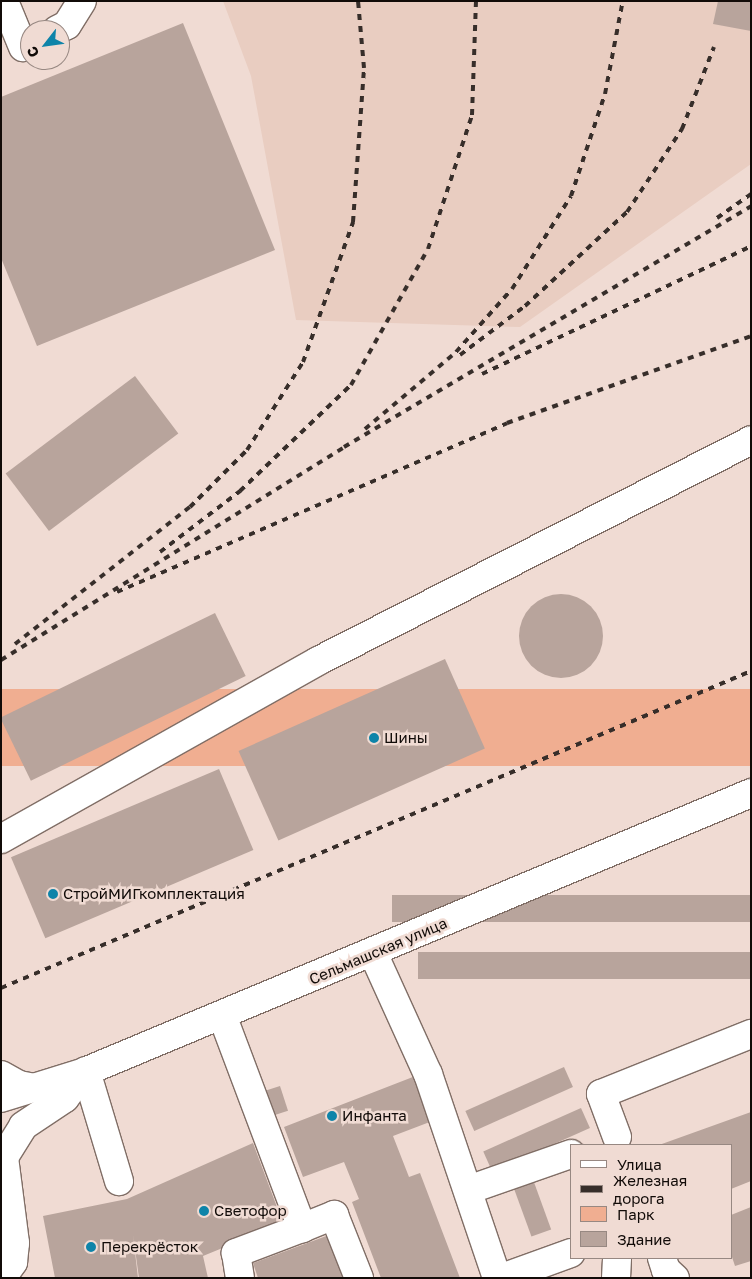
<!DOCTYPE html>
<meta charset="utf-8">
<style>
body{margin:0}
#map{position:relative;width:752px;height:1279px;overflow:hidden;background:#f0dbd3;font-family:"Golos Text",sans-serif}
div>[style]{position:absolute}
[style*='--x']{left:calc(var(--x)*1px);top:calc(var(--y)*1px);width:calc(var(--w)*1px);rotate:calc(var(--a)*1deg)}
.built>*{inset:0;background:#e9cdc1}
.green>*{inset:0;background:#f0ae91;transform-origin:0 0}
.building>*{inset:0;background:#b8a49c;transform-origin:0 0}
.round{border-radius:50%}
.roads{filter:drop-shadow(1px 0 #806e66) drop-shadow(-1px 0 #806e66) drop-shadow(0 1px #806e66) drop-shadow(0 -1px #806e66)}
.minor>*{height:28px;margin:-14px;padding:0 14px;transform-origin:14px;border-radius:14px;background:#fff}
.major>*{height:28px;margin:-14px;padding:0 14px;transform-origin:14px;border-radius:14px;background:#fff}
.highway>*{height:28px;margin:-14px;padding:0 14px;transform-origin:14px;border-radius:14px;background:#fff}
.rail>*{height:4px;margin-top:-2px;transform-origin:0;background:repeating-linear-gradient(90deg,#372e2a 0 6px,transparent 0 12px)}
.dots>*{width:14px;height:14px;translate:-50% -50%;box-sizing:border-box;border:2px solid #f0dbd3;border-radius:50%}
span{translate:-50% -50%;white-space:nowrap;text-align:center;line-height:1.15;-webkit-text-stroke:5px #f0dbd3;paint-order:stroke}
.poi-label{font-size:15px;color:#110b08}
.left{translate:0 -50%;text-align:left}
.street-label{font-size:15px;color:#110b08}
.frame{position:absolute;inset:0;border:2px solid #110b08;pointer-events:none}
.legend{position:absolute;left:570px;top:1144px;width:162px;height:115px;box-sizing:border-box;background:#f0dbd3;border:1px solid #978882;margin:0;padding:6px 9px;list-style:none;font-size:15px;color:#110b08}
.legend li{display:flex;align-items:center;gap:10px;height:25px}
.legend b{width:25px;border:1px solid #978882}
.north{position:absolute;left:20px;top:20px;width:50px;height:50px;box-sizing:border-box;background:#f0dbd3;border:1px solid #978882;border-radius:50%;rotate:240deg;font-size:14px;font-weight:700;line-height:20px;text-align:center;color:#110b08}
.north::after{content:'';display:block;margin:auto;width:18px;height:22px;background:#0e84a9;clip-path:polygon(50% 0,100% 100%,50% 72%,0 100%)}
</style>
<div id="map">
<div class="built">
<div style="clip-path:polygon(223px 1px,751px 1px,751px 164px,520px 327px,296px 320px,251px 76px)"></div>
</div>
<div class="green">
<div style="left:751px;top:689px;width:77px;height:773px;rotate:90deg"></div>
</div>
<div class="building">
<div style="clip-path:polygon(718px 1px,751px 1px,751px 31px,713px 24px)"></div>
<div style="clip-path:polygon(183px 23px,275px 250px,37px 346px,1px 258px,1px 97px)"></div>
<div style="left:135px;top:376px;width:72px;height:162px;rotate:53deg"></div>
<div class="round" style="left:519px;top:594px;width:84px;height:84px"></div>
<div style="left:215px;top:613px;width:70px;height:239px;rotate:64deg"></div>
<div style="left:445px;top:659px;width:98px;height:226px;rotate:66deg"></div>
<div style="left:219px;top:769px;width:88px;height:226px;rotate:67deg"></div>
<div style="left:751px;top:895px;width:27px;height:359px;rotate:90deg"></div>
<div style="left:751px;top:952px;width:27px;height:333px;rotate:90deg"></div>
<div style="left:564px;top:1067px;width:22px;height:108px;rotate:66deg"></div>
<div style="clip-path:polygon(418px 1075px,435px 1120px,393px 1136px,409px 1177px,420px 1173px,460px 1278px,381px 1278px,352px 1202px,359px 1199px,344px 1162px,303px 1177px,284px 1127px)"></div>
<div style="left:280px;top:1086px;width:26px;height:18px;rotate:72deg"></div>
<div style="left:581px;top:1108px;width:22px;height:107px;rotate:66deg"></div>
<div style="clip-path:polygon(751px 1112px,751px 1181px,731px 1189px,731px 1145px,659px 1145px)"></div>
<div style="clip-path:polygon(253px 1143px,283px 1223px,203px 1256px,208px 1278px,139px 1278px,133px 1235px,138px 1278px,55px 1278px,43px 1216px,127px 1199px)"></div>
<div style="left:531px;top:1174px;width:59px;height:21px;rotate:70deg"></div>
<div style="clip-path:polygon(751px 1207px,751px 1261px,735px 1266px,731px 1254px,731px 1215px)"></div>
<div style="clip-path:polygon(329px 1235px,344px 1278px,258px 1278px,253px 1263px)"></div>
</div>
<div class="roads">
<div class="minor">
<div style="--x:4;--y:1;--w:50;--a:67.6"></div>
<div style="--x:57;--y:30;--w:11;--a:-27"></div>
<div style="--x:67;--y:25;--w:28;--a:-58"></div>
<div style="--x:1;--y:839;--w:364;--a:-29.3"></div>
<div style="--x:318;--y:661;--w:486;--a:-27"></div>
<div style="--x:373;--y:953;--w:133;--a:65.6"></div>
<div style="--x:428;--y:1074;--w:215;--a:71.3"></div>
<div style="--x:222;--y:1015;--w:228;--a:69.4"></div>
<div style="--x:302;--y:1228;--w:71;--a:159.3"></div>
<div style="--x:236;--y:1253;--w:25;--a:81"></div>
<div style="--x:86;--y:1071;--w:115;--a:73.3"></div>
<div style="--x:617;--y:1137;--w:46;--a:-110.4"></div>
<div style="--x:601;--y:1094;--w:162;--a:-21.8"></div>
<div style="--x:468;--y:1190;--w:109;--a:-19.3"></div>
<div style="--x:302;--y:1228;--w:35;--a:-22"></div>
<div style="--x:334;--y:1215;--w:68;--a:68.4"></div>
<div style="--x:662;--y:1258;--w:13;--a:72"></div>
<div style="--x:666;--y:1270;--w:12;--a:42"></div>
<div style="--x:502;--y:1278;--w:73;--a:-19.9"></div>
<div style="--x:616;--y:1278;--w:20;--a:-87"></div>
</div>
<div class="major">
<div style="--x:1;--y:1075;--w:21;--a:29"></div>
<div style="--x:19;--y:1085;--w:21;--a:11"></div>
</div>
<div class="highway">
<div style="--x:1;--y:1098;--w:85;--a:-17.2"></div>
<div style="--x:82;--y:1073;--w:725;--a:-22.71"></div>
<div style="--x:4;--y:1275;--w:16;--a:-55"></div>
<div style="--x:13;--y:1262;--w:19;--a:-84"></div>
<div style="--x:15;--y:1243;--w:87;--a:-97.3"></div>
<div style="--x:4;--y:1157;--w:36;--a:-58"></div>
<div style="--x:23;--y:1126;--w:50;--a:-33.7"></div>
<div style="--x:65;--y:1098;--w:27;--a:-54"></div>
</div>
</div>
<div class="rail">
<div style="--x:717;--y:218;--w:42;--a:-35.2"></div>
<div style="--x:460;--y:355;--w:81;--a:-37"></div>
<div style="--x:525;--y:306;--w:139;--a:-42.7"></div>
<div style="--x:627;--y:212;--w:100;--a:-56.5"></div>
<div style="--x:682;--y:129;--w:88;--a:-68.7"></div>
<div style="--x:482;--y:374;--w:298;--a:-25.4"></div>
<div style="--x:365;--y:429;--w:119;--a:-40.2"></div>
<div style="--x:456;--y:352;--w:84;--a:-48.4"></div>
<div style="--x:512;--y:289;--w:110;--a:-57.6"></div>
<div style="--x:571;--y:196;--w:108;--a:-71.6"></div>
<div style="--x:605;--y:94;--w:91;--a:-79.2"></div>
<div style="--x:160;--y:552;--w:101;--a:-37.3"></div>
<div style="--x:240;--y:491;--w:153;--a:-43.7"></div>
<div style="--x:351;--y:385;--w:156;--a:-60.5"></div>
<div style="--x:428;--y:249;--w:141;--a:-71.8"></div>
<div style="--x:472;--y:115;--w:114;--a:-88"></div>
<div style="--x:117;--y:592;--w:425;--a:-23.4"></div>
<div style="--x:507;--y:423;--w:259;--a:-19.6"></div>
<div style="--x:15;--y:644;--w:222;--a:-38.1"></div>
<div style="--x:190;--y:507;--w:81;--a:-45"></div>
<div style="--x:247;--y:450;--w:104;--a:-57.5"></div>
<div style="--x:303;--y:362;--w:149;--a:-70.3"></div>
<div style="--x:353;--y:222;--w:154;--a:-85.9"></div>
<div style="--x:364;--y:68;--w:67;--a:-95.1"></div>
<div style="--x:1;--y:660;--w:404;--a:-31.8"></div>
<div style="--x:344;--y:447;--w:473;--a:-30.6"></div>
<div style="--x:1;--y:988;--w:814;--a:-22.91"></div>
</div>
<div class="dots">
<div style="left:374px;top:738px;background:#0e84a9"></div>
<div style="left:53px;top:894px;background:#0e84a9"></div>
<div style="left:332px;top:1116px;background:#0e84a9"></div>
<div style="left:204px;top:1211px;background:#0e84a9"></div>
<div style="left:91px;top:1247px;background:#0e84a9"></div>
</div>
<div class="poi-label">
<span class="left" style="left:384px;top:738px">Шины</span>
<span class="left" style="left:63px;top:894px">СтройМИГкомплектация</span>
<span class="left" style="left:342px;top:1116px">Инфанта</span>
<span class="left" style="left:214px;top:1211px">Светофор</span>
<span class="left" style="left:101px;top:1247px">Перекрёсток</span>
</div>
<div class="street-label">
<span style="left:378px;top:951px;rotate:-23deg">Сельмашская улица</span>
</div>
<div class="frame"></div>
<ul class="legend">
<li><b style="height:6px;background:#fff"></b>Улица</li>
<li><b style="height:6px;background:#372e2a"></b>Железная дорога</li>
<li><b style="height:14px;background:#f0ae91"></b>Парк</li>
<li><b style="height:14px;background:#b8a49c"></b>Здание</li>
</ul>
<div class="north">С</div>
</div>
